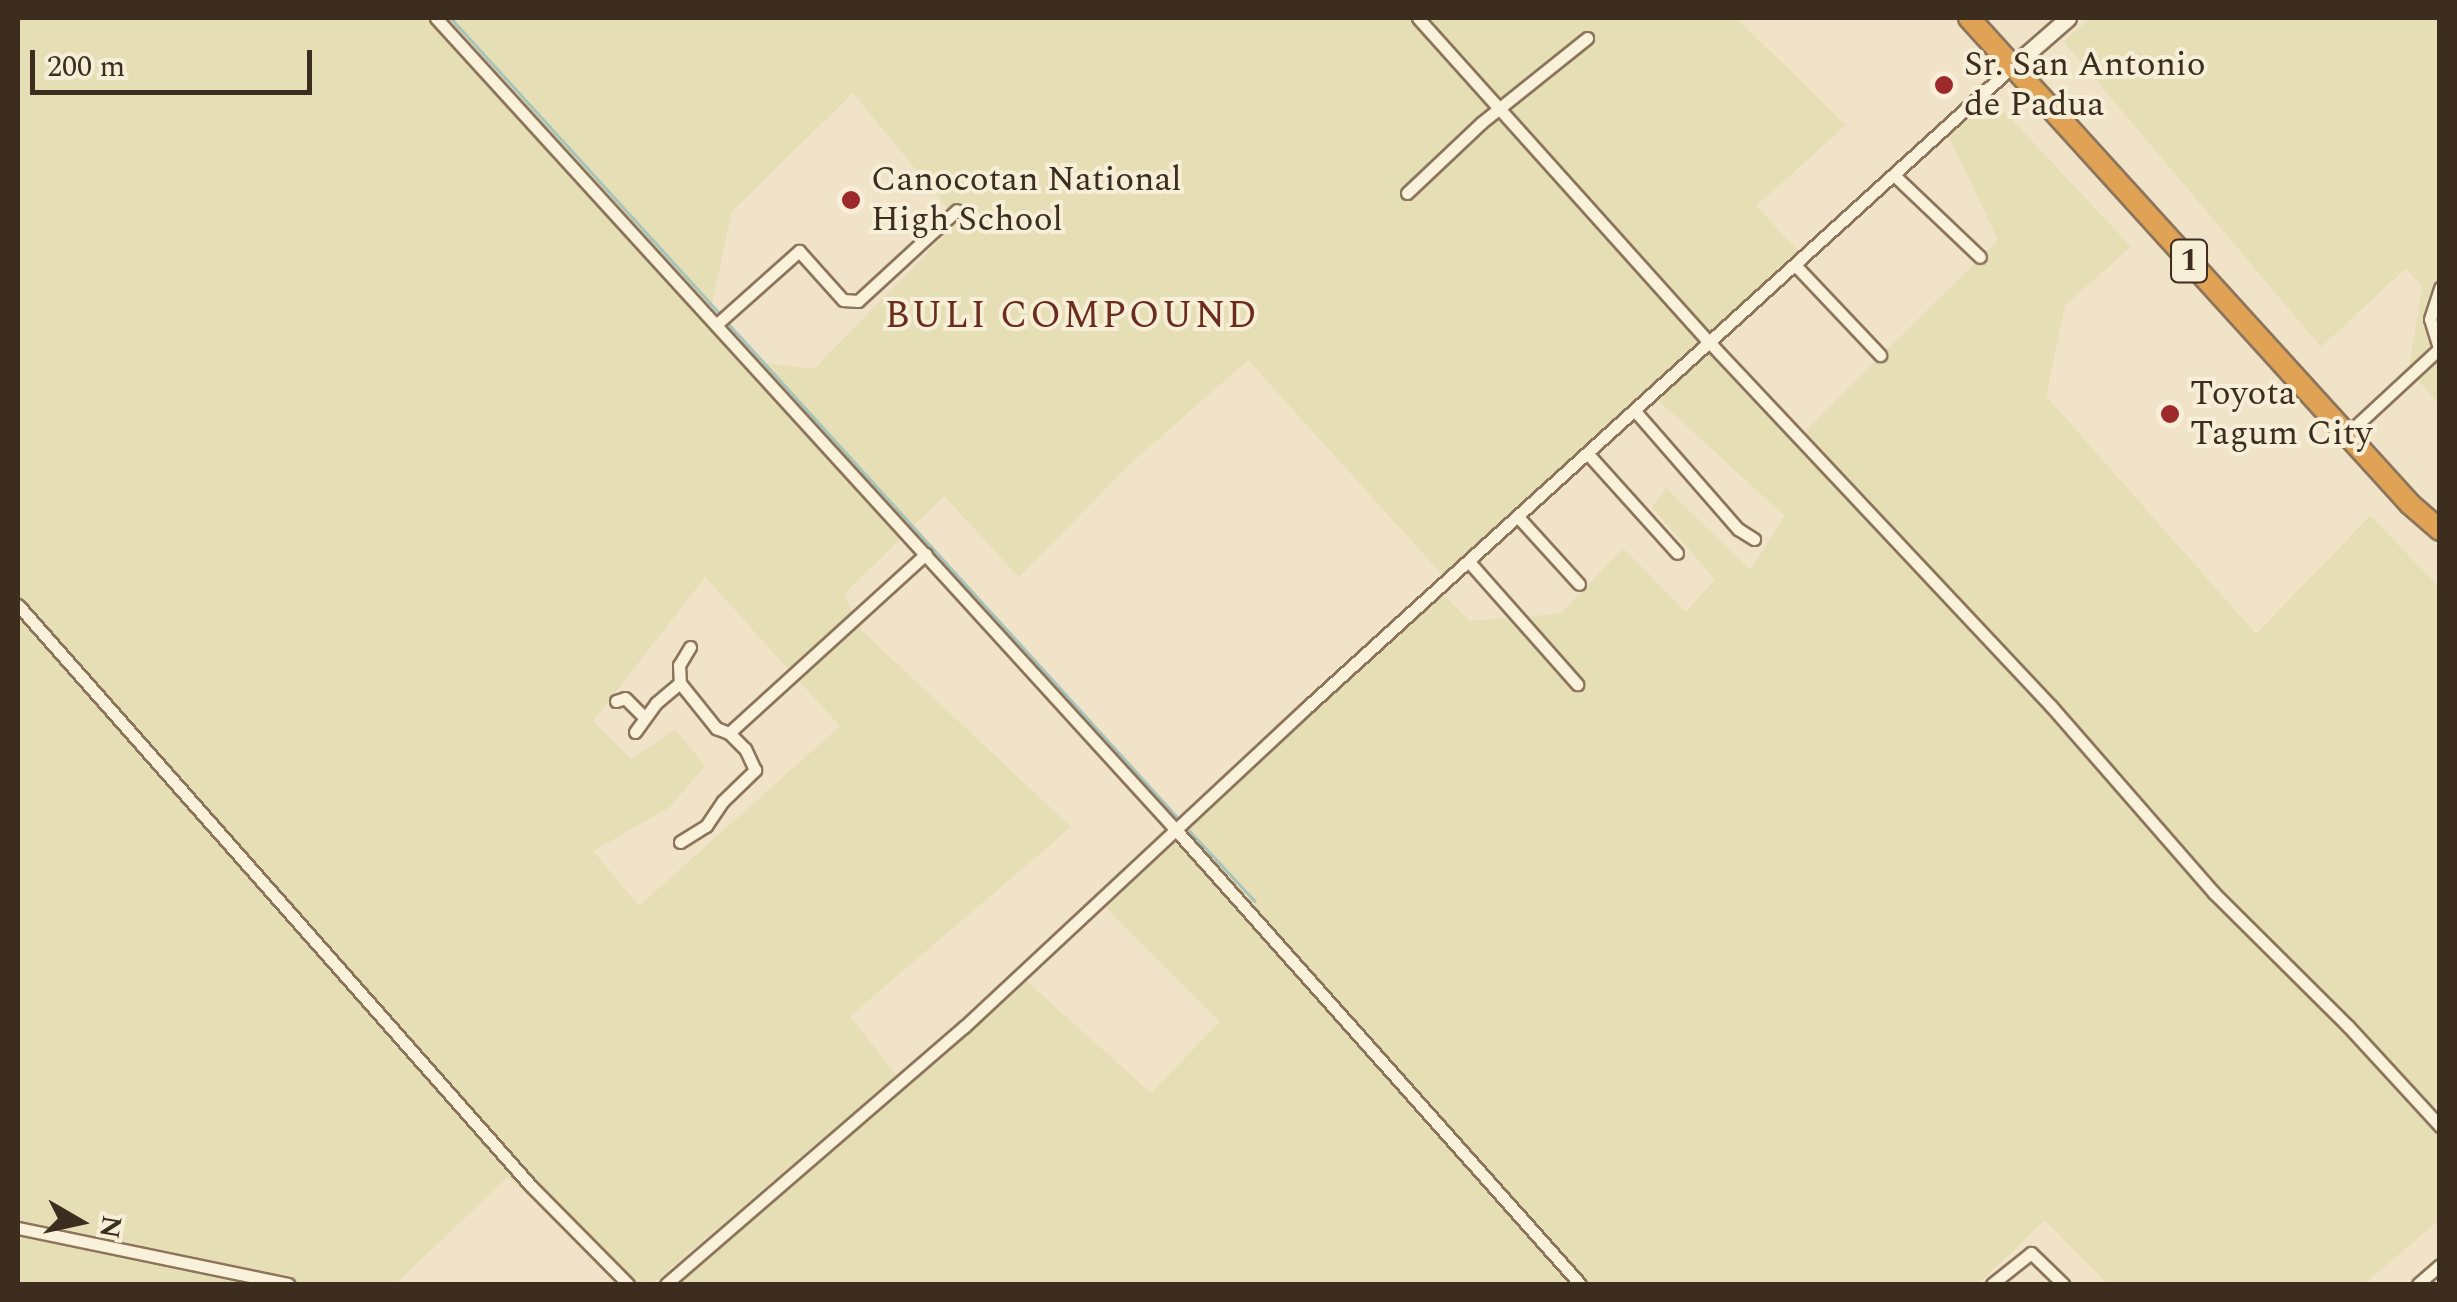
<!DOCTYPE html>
<style>
body{margin:0}
#map{position:relative;width:2457px;height:1302px;overflow:hidden;background:#f0e3c7;font-family:Spectral,serif}
div>[style]{position:absolute}
[style*='--x']{left:calc(var(--x)*1px);top:calc(var(--y)*1px);width:calc(var(--w)*1px);rotate:calc(var(--a)*1deg)}
.farmland>*{inset:0;background:#e6deb4}
.stream>*{height:2.5px;margin:-1.25px;padding:0 1.25px;transform-origin:1.25px;border-radius:1.25px;background:#a8c4bb}
.roads{filter:drop-shadow(2px 0 #8c755b) drop-shadow(-2px 0 #8c755b) drop-shadow(0 2px #8c755b) drop-shadow(0 -2px #8c755b)}
.street>*{height:11px;margin:-5.5px;padding:0 5.5px;transform-origin:5.5px;border-radius:5.5px;background:#faf1db}
.secondary>*{height:15px;margin:-7.5px;padding:0 7.5px;transform-origin:7.5px;border-radius:7.5px;background:#faf1db}
.highway>*{height:20px;margin:-10px;padding:0 10px;transform-origin:10px;border-radius:10px;background:#e0a356}
.dots>*{width:28px;height:28px;translate:-50% -50%;box-sizing:border-box;border:5px solid #f7eed7;border-radius:50%}
span{translate:-50% -50%;white-space:nowrap;text-align:center;line-height:1.15;-webkit-text-stroke:8px #f7eed7;paint-order:stroke}
.shield-label span{padding:2px 8px;background:#f7eed7;border:2px solid;border-radius:8px;-webkit-text-stroke-width:0}
.shield-label{font-size:32px;color:#3c2d1f;font-weight:700}
.poi-label{font-size:35px;color:#3c2d1f}
.left{translate:0 -50%;text-align:left}
.neighbourhood-label{font-size:38px;color:#6a2d1d;letter-spacing:2.5px}
.frame{position:absolute;inset:0;border:20px solid #3c2d1f;pointer-events:none}
.north{position:absolute;left:30px;top:1172px;width:100px;height:100px;-webkit-text-stroke:8px #f7eed7;paint-order:stroke;rotate:99deg;font-size:28px;font-weight:700;line-height:40px;text-align:center;color:#3c2d1f}
.north::after{content:'';display:block;margin:auto;width:35px;height:45px;background:#3c2d1f;clip-path:polygon(50% 0,100% 100%,50% 72%,0 100%)}
.scale{position:absolute;left:30px;top:50px;width:282px;height:45px;box-sizing:border-box;border:5px solid #3c2d1f;border-top:0;padding-left:12px;font-size:30px;line-height:35px;white-space:nowrap;color:#3c2d1f;-webkit-text-stroke:8px #f7eed7;paint-order:stroke}
</style>
<div id="map">
<div class="farmland">
<div style="clip-path:polygon(evenodd,18px 18px,1736px 18px,1846px 125px,1756px 206px,1799px 252px,1448px 581px,1248px 360px,1132px 462px,1019px 577px,944px 496px,844px 594px,862px 631px,1071px 827px,850px 1016px,896px 1075px,652px 1284px,626px 1284px,508px 1177px,395px 1284px,18px 1284px,18px 18px,853px 93px,958px 221px,814px 369px,746px 361px,707px 326px,732px 211px,853px 93px,18px 18px,705px 577px,840px 726px,639px 906px,593px 851px,670px 807px,705px 766px,675px 729px,631px 759px,593px 721px,705px 577px)"></div>
<div style="clip-path:polygon(2090px 18px,2439px 18px,2439px 404px,2409px 370px,2422px 287px,2406px 268px,2321px 347px,2064px 42px)"></div>
<div style="clip-path:polygon(1984px 90px,2131px 247px,2065px 305px,2046px 396px,2256px 634px,2370px 516px,2439px 587px,2440px 1101px,2421px 1118px,2439px 1137px,2439px 1220px,2364px 1284px,2108px 1284px,2045px 1220px,1978px 1284px,674px 1284px,1023px 978px,1151px 1093px,1220px 1022px,1106px 908px,1435px 586px,1470px 621px,1560px 614px,1623px 548px,1686px 612px,1715px 579px,1652px 507px,1666px 488px,1750px 570px,1785px 516px,1658px 400px,1709px 350px,1800px 436px,1998px 240px,1946px 130px)"></div>
</div>
<div class="stream">
<div style="--x:451;--y:18;--w:400;--a:47.7"></div>
<div style="--x:727;--y:322;--w:672;--a:47.71"></div>
<div style="--x:1186;--y:827;--w:101;--a:47"></div>
</div>
<div class="roads">
<div class="street">
<div style="--x:436;--y:18;--w:1097;--a:47.66"></div>
<div style="--x:1175;--y:829;--w:609;--a:48.33"></div>
<div style="--x:1418;--y:18;--w:437;--a:48.1"></div>
<div style="--x:1710;--y:343;--w:498;--a:46.8"></div>
<div style="--x:2051;--y:706;--w:248;--a:48.9"></div>
<div style="--x:2214;--y:893;--w:189;--a:44.8"></div>
<div style="--x:2348;--y:1026;--w:136;--a:47.4"></div>
<div style="--x:1895;--y:176;--w:117;--a:43.6"></div>
<div style="--x:1407;--y:193;--w:102;--a:-43.4"></div>
<div style="--x:1481;--y:123;--w:136;--a:-38.7"></div>
<div style="--x:1795;--y:265;--w:124;--a:46.6"></div>
<div style="--x:717;--y:324;--w:110;--a:-41.7"></div>
<div style="--x:799;--y:251;--w:66;--a:48.1"></div>
<div style="--x:843;--y:300;--w:15;--a:4"></div>
<div style="--x:858;--y:301;--w:134;--a:-42.6"></div>
<div style="--x:2439;--y:348;--w:30;--a:-107"></div>
<div style="--x:2430;--y:319;--w:33;--a:-72"></div>
<div style="--x:1635;--y:411;--w:157;--a:48.9"></div>
<div style="--x:1738;--y:529;--w:19;--a:32"></div>
<div style="--x:2347;--y:434;--w:127;--a:-42.8"></div>
<div style="--x:1588;--y:454;--w:133;--a:48"></div>
<div style="--x:1519;--y:518;--w:89;--a:47.7"></div>
<div style="--x:1470;--y:563;--w:162;--a:48.5"></div>
<div style="--x:18;--y:605;--w:775;--a:48.56"></div>
<div style="--x:531;--y:1186;--w:138;--a:45.3"></div>
<div style="--x:690;--y:647;--w:21;--a:121"></div>
<div style="--x:679;--y:665;--w:18;--a:87"></div>
<div style="--x:680;--y:683;--w:58;--a:51.3"></div>
<div style="--x:716;--y:728;--w:14;--a:21"></div>
<div style="--x:729;--y:733;--w:266;--a:-42.3"></div>
<div style="--x:616;--y:701;--w:9;--a:-18"></div>
<div style="--x:625;--y:698;--w:28;--a:45"></div>
<div style="--x:635;--y:732;--w:36;--a:-54"></div>
<div style="--x:656;--y:703;--w:31;--a:-40"></div>
<div style="--x:680;--y:842;--w:31;--a:-32"></div>
<div style="--x:706;--y:826;--w:30;--a:-56"></div>
<div style="--x:723;--y:801;--w:45;--a:-44.1"></div>
<div style="--x:755;--y:770;--w:23;--a:-115"></div>
<div style="--x:745;--y:749;--w:23;--a:-135"></div>
<div style="--x:18;--y:1228;--w:276;--a:11.7"></div>
<div style="--x:666;--y:1284;--w:394;--a:-40.8"></div>
<div style="--x:964;--y:1027;--w:466;--a:-43"></div>
<div style="--x:1305;--y:709;--w:956;--a:-42.25"></div>
<div style="--x:1992;--y:1284;--w:50;--a:-38.5"></div>
<div style="--x:2031;--y:1253;--w:45;--a:44.1"></div>
<div style="--x:2418;--y:1284;--w:29;--a:-41"></div>
</div>
<div class="secondary">
<div style="--x:2013;--y:66;--w:73;--a:-41.1"></div>
</div>
<div class="highway">
<div style="--x:1969;--y:18;--w:656;--a:47.78"></div>
<div style="--x:2410;--y:504;--w:40;--a:41"></div>
</div>
</div>
<div class="dots">
<div style="left:1944px;top:85px;background:#9d292b"></div>
<div style="left:851px;top:200px;background:#9d292b"></div>
<div style="left:2170px;top:414px;background:#9d292b"></div>
</div>
<div class="shield-label">
<span style="left:2189px;top:261px">1</span>
</div>
<div class="poi-label">
<span class="left" style="left:1964px;top:85px">Sr. San Antonio<br>de Padua</span>
<span class="left" style="left:871px;top:200px">Canocotan National<br>High School</span>
<span class="left" style="left:2190px;top:414px">Toyota<br>Tagum City</span>
</div>
<div class="neighbourhood-label">
<span style="left:1072px;top:317px">BULI COMPOUND</span>
</div>
<div class="frame"></div>
<div class="north">N</div>
<div class="scale">200 m</div>
</div>
